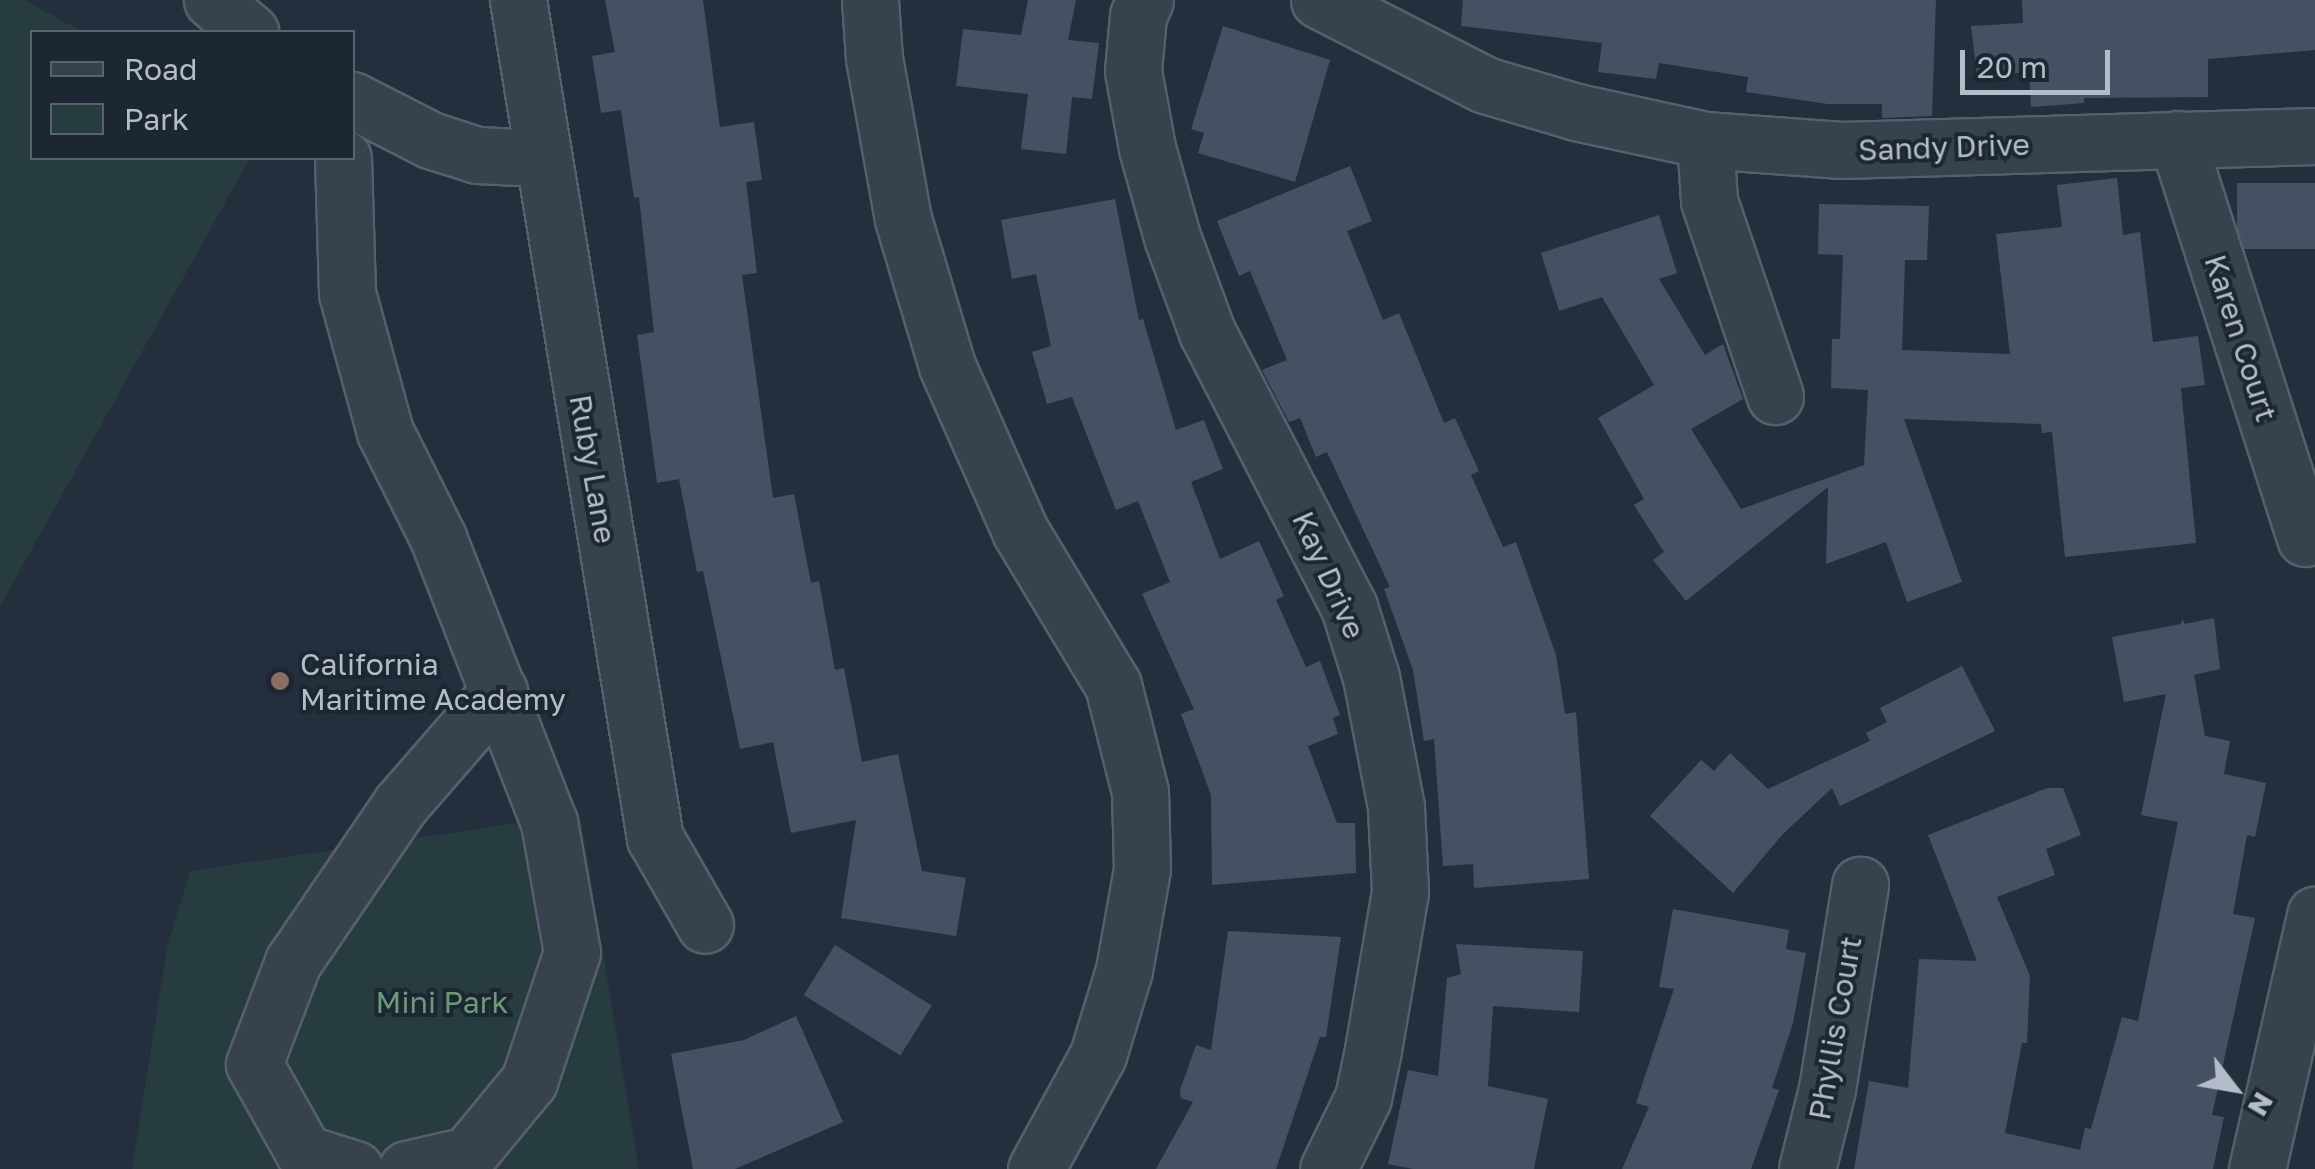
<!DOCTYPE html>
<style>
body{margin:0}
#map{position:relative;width:2315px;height:1169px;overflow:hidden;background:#242f3e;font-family:"Golos Text",sans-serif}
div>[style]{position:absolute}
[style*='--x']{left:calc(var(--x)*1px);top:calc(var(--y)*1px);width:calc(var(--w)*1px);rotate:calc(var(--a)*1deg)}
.green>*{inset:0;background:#263c3f}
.building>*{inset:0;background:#455162;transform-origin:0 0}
.roads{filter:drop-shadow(2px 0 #565f6c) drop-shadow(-2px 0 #565f6c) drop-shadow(0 2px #565f6c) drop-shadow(0 -2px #565f6c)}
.minor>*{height:55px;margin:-27.5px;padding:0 27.5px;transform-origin:27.5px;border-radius:27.5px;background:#38414e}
.dots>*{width:28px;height:28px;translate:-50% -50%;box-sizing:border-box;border:5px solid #1d2633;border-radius:50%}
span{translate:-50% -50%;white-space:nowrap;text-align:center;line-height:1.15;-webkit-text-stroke:8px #1d2633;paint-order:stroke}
.street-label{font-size:30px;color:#b4bcc9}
.poi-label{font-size:30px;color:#b4bcc9}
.left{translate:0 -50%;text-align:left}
.park-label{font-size:30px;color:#6b9a76}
.legend{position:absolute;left:30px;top:30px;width:325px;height:130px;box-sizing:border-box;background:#1d2633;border:2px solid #59626f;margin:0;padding:12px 18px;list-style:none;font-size:30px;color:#b4bcc9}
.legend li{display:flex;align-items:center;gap:20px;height:50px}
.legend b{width:50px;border:2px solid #59626f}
.north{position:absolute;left:2185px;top:1039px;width:100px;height:100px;-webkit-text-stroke:8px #1d2633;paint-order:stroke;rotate:121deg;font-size:28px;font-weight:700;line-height:40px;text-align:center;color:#b4bcc9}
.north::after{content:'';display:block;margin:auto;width:35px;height:45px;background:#b4bcc9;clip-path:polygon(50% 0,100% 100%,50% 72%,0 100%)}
.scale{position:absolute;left:1960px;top:50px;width:150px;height:45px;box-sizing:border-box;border:5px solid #b4bcc9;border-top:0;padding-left:12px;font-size:30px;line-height:35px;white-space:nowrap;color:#b4bcc9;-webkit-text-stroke:8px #1d2633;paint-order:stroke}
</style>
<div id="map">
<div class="green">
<div style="clip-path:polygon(0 0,24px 0,83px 32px,32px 32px,32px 158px,250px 158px,0 606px)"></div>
<div style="clip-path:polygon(580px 814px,639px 1169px,132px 1169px,167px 948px,190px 871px)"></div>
</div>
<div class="building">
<div style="clip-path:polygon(605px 0,703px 0,720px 127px,754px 122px,762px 180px,746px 182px,757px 273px,742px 275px,773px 498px,794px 494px,811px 583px,819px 581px,835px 670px,844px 668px,862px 762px,898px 754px,922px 871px,966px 878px,956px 936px,841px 918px,856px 820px,791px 833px,773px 742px,740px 749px,703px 571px,697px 572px,679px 479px,657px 483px,637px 335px,654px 332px,639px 197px,634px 198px,621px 110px,601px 113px,592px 56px,615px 52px)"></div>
<div style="clip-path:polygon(1028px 0,1076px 0,1068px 40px,1099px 43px,1092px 99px,1072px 97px,1066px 154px,1021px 149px,1028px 94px,956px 86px,963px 29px,1021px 35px)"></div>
<div style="clip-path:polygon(1463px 0,1936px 0,1932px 116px,1882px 118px,1882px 104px,1828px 104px,1746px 92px,1748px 77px,1659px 63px,1656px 79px,1598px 72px,1602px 43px,1461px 26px)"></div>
<div style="clip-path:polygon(2022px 0,2315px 0,2315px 50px,2208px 59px,2208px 97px,2084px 98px,2084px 103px,2031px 107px,2029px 72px,1977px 76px,1971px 26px,2023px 23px)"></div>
<div style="clip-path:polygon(1223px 26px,1330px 60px,1295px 182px,1198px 153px,1204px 133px,1191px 129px)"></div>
<div style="clip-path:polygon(1350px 166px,1372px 221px,1347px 231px,1383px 320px,1399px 313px,1444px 423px,1455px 418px,1479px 471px,1471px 475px,1503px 547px,1516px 542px,1556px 655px,1565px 714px,1576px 712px,1589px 879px,1474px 888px,1473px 864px,1443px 866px,1434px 739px,1424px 741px,1413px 670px,1384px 589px,1390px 587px,1327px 452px,1316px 457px,1300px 418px,1289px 422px,1262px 370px,1287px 360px,1250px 271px,1239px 276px,1217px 221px)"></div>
<div style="clip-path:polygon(2117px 178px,2123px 235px,2140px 232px,2153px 342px,2198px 336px,2205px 385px,2181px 388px,2196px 543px,2065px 557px,2052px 432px,2042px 433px,2041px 424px,1904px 419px,1962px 582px,1907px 602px,1886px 542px,1826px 564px,1828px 487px,1686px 601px,1653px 560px,1664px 552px,1634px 505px,1644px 499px,1598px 418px,1654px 385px,1602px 297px,1559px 311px,1541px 253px,1659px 215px,1677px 273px,1659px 279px,1705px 355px,1723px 344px,1743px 399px,1691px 429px,1741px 509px,1864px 465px,1868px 390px,1831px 388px,1832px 339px,1840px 339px,1843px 255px,1818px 254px,1819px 204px,1929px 206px,1927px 260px,1905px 260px,1902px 350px,2010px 354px,1996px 234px,2062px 227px,2057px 185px)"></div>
<div style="left:2315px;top:183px;width:66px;height:78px;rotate:90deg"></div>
<div style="clip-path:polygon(1115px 199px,1139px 320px,1143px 319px,1176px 430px,1204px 420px,1223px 469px,1191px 482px,1220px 559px,1259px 541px,1284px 596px,1276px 600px,1306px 667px,1320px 661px,1340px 715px,1333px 718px,1338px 734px,1308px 746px,1337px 823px,1355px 823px,1356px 873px,1212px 885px,1211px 795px,1181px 714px,1194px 709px,1142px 594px,1170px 582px,1138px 501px,1116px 510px,1072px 397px,1047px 404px,1032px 352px,1051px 346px,1036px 274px,1012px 279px,1001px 220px)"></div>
<div style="clip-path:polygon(2214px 618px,2220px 669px,2194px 675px,2205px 736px,2230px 741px,2224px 774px,2266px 783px,2255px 837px,2247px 835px,2233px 914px,2255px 918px,2212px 1115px,2224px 1117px,2213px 1169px,1854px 1169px,1869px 1081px,1908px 1088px,1919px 959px,1977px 961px,1928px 835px,2047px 788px,2063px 788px,2081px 835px,2046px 849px,2055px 875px,1997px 897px,2030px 976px,2027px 1043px,2022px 1043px,2005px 1133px,2080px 1150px,2085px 1128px,2091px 1129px,2122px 1017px,2138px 1021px,2178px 822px,2141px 815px,2166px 694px,2124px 702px,2112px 637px,2181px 624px,2182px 619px,2185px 624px)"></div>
<div style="clip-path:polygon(1962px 666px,1995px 731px,1840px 806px,1832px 788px,1782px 835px,1733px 893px,1650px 816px,1701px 760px,1714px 771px,1730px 753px,1768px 789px,1870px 741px,1866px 733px,1887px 722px,1880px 708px)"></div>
<div style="clip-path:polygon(1673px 909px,1789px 930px,1786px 949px,1806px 953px,1793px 1023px,1772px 1088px,1779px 1090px,1751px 1169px,1622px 1169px,1649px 1107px,1636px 1103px,1674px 989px,1659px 987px)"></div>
<div style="clip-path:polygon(1228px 931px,1341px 937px,1326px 1037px,1320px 1037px,1276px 1169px,1156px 1169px,1193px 1102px,1181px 1098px,1180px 1090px,1196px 1045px,1211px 1050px)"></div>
<div style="clip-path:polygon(1456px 944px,1583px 951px,1579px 1012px,1493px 1006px,1488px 1086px,1548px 1099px,1534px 1169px,1413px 1169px,1388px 1164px,1408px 1070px,1438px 1076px,1447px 978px,1461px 974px)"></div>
<div style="left:835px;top:945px;width:114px;height:59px;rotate:32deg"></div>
<div style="clip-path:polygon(796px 1016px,843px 1122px,735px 1169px,693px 1169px,671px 1054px,744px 1040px)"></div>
</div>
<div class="roads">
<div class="minor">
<div style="--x:212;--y:0;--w:50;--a:40.1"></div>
<div style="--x:518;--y:0;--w:849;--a:80.72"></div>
<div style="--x:655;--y:838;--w:100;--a:60.1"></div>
<div style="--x:870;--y:0;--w:58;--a:86.1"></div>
<div style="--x:874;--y:58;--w:164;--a:79.8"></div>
<div style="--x:903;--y:219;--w:153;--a:73.3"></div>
<div style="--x:947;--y:366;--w:180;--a:66.1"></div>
<div style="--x:1020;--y:531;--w:180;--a:58.9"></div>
<div style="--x:1113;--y:685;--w:110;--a:75.8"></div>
<div style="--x:1140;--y:792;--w:77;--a:88.5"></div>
<div style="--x:1142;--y:869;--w:103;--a:100.1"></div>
<div style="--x:1124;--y:970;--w:89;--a:107"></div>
<div style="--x:1098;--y:1055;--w:130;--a:118.5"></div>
<div style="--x:1145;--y:0;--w:17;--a:114"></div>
<div style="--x:1138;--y:16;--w:55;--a:95.2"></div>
<div style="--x:1133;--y:71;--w:78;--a:79.7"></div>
<div style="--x:1147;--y:148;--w:92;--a:74.3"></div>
<div style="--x:1172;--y:237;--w:101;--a:69.8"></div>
<div style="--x:1207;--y:332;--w:309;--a:62.7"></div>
<div style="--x:1349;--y:607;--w:73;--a:72.6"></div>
<div style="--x:1371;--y:677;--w:132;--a:79.1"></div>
<div style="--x:1396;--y:807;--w:85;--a:87.3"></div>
<div style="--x:1400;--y:892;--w:160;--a:99.7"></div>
<div style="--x:1373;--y:1050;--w:49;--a:101.8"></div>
<div style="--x:1363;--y:1098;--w:79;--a:116.2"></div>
<div style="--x:1319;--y:0;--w:186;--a:27.1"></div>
<div style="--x:1485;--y:85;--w:95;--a:16.5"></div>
<div style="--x:1576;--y:112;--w:132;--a:12.2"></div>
<div style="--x:1705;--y:140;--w:137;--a:4.2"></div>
<div style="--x:1842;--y:150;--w:473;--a:-1.7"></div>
<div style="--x:352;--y:100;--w:88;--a:27.1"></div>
<div style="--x:430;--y:140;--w:49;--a:17.7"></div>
<div style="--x:477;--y:155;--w:63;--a:2.7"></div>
<div style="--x:2177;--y:139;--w:419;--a:72.2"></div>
<div style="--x:1705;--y:140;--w:61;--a:86.2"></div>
<div style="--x:1709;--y:201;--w:206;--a:71.3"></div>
<div style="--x:343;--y:158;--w:135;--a:88.3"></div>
<div style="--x:347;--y:293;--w:144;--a:74.7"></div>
<div style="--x:385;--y:432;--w:119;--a:63.4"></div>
<div style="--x:438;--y:538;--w:305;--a:68.7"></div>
<div style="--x:549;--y:822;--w:132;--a:80"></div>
<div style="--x:572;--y:952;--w:136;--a:108.4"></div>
<div style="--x:529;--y:1081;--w:96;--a:129.5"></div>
<div style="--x:468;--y:1155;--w:63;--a:167.1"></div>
<div style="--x:355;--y:1169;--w:53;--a:-162.6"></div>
<div style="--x:304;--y:1153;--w:102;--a:-119.3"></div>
<div style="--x:254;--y:1064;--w:109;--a:-69.1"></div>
<div style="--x:293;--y:962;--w:190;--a:-55.7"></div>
<div style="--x:400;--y:805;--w:151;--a:-49"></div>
<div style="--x:1807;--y:1169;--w:82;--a:-76"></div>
<div style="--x:1827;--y:1089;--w:207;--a:-80.8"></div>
<div style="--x:2257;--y:1169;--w:261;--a:-77.1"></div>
</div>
</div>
<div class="dots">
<div style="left:280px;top:681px;background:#8d6e63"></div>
</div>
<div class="street-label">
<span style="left:1944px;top:147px;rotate:-2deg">Sandy Drive</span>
<span style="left:2241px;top:338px;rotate:72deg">Karen Court</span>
<span style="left:593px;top:469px;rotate:80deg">Ruby Lane</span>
<span style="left:1329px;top:575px;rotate:66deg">Kay Drive</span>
<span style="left:1835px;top:1028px;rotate:-80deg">Phyllis Court</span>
</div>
<div class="poi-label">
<span class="left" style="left:300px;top:681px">California<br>Maritime Academy</span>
</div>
<div class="park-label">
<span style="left:442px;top:1002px">Mini Park</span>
</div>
<ul class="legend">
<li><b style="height:12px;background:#38414e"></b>Road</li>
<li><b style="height:28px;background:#263c3f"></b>Park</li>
</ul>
<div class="north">N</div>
<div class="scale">20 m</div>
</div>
